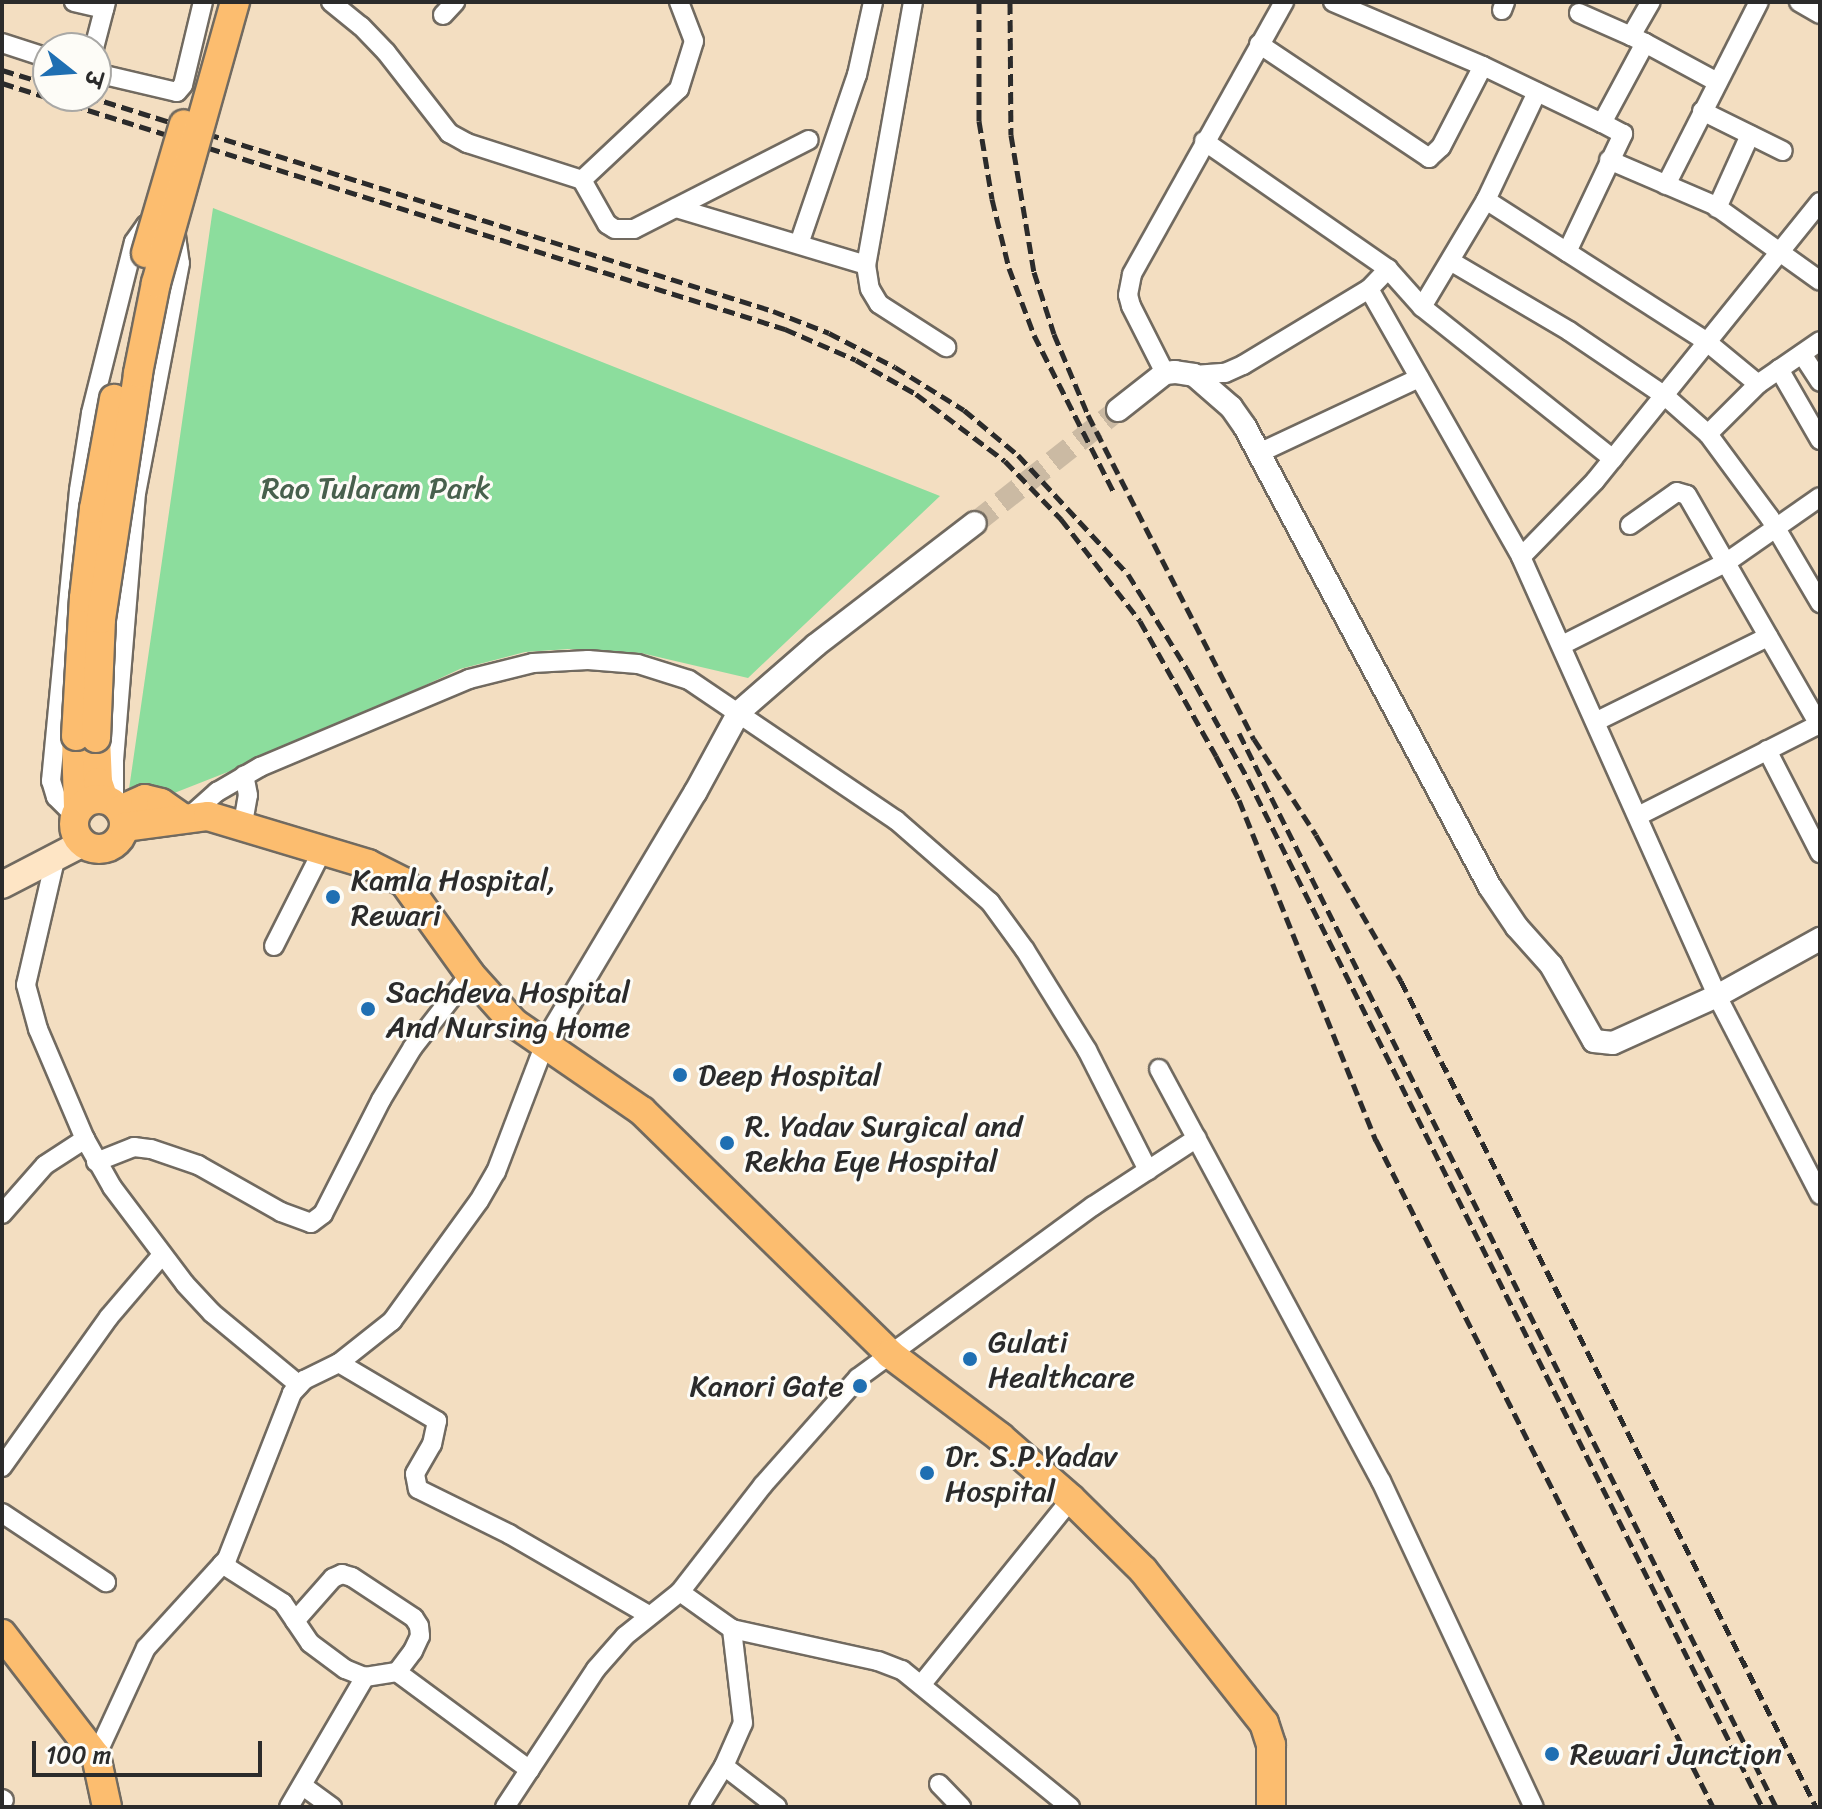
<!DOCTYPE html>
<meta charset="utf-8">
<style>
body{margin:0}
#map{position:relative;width:1822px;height:1809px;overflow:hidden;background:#f3dec1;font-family:Sriracha,"Playpen Sans Deva",sans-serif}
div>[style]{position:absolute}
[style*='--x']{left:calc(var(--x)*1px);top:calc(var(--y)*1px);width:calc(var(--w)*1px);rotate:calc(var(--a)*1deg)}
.green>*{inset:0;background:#8cdd9d}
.tertiary-tunnel>*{height:22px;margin-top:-11px;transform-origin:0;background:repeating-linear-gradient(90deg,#cbbaa3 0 22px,transparent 0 33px)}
.roads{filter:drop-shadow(2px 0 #716a60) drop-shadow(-2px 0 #716a60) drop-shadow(0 2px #716a60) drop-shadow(0 -2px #716a60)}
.minor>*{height:18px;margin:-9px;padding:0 9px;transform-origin:9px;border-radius:9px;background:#fff}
.tertiary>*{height:22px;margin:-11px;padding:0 11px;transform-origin:11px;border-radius:11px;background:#fff}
.secondary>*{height:26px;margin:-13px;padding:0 13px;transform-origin:13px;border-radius:13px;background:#fee5c5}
.primary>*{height:28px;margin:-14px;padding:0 14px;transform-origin:14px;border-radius:14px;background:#fcbd6f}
.primary>.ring{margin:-14px;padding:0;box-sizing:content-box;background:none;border:28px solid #fcbd6f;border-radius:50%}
.rail>*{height:5px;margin-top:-2.5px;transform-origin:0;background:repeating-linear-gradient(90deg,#2b2b2b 0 12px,transparent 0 18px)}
.bridges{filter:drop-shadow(2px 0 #716a60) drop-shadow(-2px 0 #716a60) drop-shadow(0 2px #716a60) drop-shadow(0 -2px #716a60)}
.primary-bridge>*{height:28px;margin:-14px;padding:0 14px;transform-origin:14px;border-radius:14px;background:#fcbd6f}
.dots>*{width:22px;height:22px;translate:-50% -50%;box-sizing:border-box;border:4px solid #fdfcf7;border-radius:50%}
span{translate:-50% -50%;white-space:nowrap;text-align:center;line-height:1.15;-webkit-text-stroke:6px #fdfcf7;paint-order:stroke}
.park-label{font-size:30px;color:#48604d}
.poi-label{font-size:30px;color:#2b2b2b}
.left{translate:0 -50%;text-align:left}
.right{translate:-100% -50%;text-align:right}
.frame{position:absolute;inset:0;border:4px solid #2b2b2b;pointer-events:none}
.north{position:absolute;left:32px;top:32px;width:80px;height:80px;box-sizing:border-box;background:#fdfcf7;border:2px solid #a9a8a5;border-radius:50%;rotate:107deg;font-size:22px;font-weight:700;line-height:32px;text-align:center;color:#2b2b2b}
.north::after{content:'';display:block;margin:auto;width:28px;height:36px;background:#1f6fb2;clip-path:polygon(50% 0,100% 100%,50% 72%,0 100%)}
.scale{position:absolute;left:32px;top:1741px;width:230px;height:36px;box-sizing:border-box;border:4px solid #2b2b2b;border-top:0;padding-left:10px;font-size:24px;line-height:28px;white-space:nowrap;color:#2b2b2b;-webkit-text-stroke:6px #fdfcf7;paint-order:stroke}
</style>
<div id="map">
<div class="green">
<div style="clip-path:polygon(213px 208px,940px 496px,748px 678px,641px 653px,569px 649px,525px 652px,460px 669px,299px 744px,131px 810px,129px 789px)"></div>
</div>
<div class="tertiary-tunnel">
<div style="--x:975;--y:523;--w:182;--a:-38.3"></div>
</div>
<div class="roads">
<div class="minor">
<div style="--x:74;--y:2;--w:31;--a:13"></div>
<div style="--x:331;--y:2;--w:38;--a:39"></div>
<div style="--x:361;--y:26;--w:36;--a:46"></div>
<div style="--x:386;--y:52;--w:103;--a:52.1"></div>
<div style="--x:449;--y:133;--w:21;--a:29"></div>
<div style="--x:467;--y:143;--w:121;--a:17.8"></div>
<div style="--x:582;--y:180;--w:51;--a:60.4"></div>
<div style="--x:607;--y:224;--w:9;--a:32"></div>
<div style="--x:615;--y:229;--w:19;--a:0"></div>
<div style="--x:634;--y:229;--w:196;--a:-27"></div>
<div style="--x:913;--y:2;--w:267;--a:100.1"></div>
<div style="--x:866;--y:265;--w:24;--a:81"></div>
<div style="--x:870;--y:289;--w:17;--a:59"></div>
<div style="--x:879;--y:304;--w:80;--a:32.7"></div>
<div style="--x:1333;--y:2;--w:163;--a:23.1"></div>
<div style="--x:1483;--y:66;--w:132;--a:25.6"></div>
<div style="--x:1799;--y:2;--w:24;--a:30"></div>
<div style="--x:1502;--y:10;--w:9;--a:-69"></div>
<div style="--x:1579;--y:13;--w:57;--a:23.9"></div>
<div style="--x:443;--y:15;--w:18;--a:-47"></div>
<div style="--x:2;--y:43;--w:48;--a:18.1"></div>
<div style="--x:1645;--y:43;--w:82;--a:28.4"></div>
<div style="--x:1259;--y:44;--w:205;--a:33.8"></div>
<div style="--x:1429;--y:158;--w:16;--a:-43"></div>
<div style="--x:1441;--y:147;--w:91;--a:-62.6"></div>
<div style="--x:94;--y:48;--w:48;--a:-75.4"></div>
<div style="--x:96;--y:73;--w:83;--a:13.2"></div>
<div style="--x:177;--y:92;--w:9;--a:-49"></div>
<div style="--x:183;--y:85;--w:85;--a:-76.5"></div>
<div style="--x:1702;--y:111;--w:90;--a:26.3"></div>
<div style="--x:1204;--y:141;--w:224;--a:34.8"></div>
<div style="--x:1388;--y:269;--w:51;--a:48.2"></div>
<div style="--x:1422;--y:307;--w:244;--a:38.5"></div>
<div style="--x:1609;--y:160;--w:114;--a:23.2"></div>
<div style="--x:1714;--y:205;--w:130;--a:35.6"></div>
<div style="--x:582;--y:180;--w:133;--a:-43.2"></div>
<div style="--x:679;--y:89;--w:50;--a:-72.6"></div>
<div style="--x:694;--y:41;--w:42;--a:-111"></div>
<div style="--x:1666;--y:185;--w:205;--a:-63.1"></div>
<div style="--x:1486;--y:200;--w:263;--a:32.7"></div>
<div style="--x:1707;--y:342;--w:66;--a:39.5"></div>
<div style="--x:1820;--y:202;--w:358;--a:128.9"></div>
<div style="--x:1595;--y:481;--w:106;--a:134.2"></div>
<div style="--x:1521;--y:557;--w:481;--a:65.9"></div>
<div style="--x:1717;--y:996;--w:224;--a:62.6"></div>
<div style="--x:676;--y:208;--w:198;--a:16.7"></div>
<div style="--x:1717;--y:208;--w:80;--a:-65.7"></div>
<div style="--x:799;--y:244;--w:179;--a:-71.1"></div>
<div style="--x:857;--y:75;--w:75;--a:-77.6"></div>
<div style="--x:1567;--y:252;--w:131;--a:-64.6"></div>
<div style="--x:1623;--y:134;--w:24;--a:-152"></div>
<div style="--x:1602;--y:123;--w:91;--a:-61.7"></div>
<div style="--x:1645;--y:43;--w:16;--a:-153"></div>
<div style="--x:1631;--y:36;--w:39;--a:-60"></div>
<div style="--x:1452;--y:262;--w:136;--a:30.5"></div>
<div style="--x:1569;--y:331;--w:116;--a:34.1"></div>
<div style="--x:1665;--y:396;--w:57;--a:41.5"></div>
<div style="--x:1708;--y:434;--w:104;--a:53.6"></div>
<div style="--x:1770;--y:518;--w:99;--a:59.5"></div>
<div style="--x:1369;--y:289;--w:308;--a:60.4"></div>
<div style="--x:1422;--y:307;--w:125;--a:-59.1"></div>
<div style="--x:1486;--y:200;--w:119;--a:-64.7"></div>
<div style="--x:1802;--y:354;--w:33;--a:57"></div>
<div style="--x:1779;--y:369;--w:82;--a:60"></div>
<div style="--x:1165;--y:373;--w:75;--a:-116.9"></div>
<div style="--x:1131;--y:306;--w:11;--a:-105"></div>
<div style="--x:1128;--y:295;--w:21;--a:-79"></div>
<div style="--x:1132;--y:274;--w:312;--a:-60.8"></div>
<div style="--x:1194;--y:375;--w:31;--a:-4"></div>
<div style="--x:1225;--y:373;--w:20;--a:-24"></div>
<div style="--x:1243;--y:365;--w:147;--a:-31.1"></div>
<div style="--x:1369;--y:289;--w:28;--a:-46"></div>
<div style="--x:1708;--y:434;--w:71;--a:-45"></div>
<div style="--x:1758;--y:384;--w:75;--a:-34.7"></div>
<div style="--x:1259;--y:453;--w:177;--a:-25.1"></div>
<div style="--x:1630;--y:525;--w:57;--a:-35.1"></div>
<div style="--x:1677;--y:492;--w:10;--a:17"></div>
<div style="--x:1687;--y:495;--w:267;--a:60.1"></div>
<div style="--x:1562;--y:645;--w:185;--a:-26.7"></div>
<div style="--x:1727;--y:562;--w:113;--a:-35"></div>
<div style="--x:1597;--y:721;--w:191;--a:-26.2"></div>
<div style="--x:1767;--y:750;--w:116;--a:62.8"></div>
<div style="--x:75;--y:816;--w:27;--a:-135"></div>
<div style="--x:56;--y:797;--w:17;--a:-107"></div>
<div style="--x:51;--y:781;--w:292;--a:-84.5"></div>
<div style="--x:79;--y:490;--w:78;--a:-81.1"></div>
<div style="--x:91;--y:413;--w:176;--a:-75.9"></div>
<div style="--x:134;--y:242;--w:21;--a:-55"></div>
<div style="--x:146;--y:225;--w:16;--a:0"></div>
<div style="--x:162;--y:225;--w:18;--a:38"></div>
<div style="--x:176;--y:236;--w:27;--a:82"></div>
<div style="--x:180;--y:263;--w:234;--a:100.8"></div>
<div style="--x:136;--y:493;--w:268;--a:94.7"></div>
<div style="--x:114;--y:760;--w:43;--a:90"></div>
<div style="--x:1638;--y:816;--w:203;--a:-26.9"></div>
<div style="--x:189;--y:817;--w:38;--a:-42"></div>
<div style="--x:217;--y:792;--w:50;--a:-30.2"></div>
<div style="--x:260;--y:767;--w:227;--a:-22.8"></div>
<div style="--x:469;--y:679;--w:66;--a:-14"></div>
<div style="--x:533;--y:663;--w:55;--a:-3.1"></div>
<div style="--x:588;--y:660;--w:50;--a:4.6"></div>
<div style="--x:638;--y:664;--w:53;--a:17.4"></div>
<div style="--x:689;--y:680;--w:250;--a:34.1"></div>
<div style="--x:896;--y:820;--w:125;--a:41.1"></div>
<div style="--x:990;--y:902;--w:59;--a:53.9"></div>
<div style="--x:1025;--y:950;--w:118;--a:58.2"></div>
<div style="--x:1087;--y:1050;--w:135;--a:63.1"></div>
<div style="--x:243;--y:823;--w:28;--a:-80"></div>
<div style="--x:248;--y:795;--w:20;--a:-101"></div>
<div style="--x:55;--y:860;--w:128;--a:103.1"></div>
<div style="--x:26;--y:985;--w:46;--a:74.7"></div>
<div style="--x:38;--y:1029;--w:120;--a:66.9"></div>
<div style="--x:85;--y:1139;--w:55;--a:60.6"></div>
<div style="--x:112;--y:1187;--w:121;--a:53"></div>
<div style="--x:185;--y:1284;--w:40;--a:47"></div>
<div style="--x:212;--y:1313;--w:113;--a:39.6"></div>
<div style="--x:274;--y:946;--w:109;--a:-63.2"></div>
<div style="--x:1159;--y:1069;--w:468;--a:61.7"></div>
<div style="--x:1381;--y:1481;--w:360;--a:64.9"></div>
<div style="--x:96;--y:1162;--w:41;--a:-21.5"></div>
<div style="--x:134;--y:1147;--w:17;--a:7"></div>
<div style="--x:151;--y:1149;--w:50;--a:18.8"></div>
<div style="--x:198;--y:1165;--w:95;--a:29.5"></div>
<div style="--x:281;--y:1212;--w:32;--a:20"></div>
<div style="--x:311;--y:1223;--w:15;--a:-37"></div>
<div style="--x:323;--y:1214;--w:128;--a:-63"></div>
<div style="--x:381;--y:1100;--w:62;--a:-58.9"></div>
<div style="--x:413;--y:1047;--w:93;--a:-52"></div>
<div style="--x:2;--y:1214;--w:65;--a:-48.7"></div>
<div style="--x:45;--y:1165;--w:48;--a:-33"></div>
<div style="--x:339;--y:1363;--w:114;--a:30.6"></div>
<div style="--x:437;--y:1421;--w:24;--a:102"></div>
<div style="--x:432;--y:1444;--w:34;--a:120"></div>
<div style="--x:415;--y:1474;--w:15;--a:79"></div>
<div style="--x:418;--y:1489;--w:102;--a:26.3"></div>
<div style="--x:509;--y:1534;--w:162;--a:30.1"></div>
<div style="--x:2;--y:1467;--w:184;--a:-54.5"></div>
<div style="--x:109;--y:1317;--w:82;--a:-49.5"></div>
<div style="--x:2;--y:1513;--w:125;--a:33.6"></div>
<div style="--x:222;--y:1564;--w:72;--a:32.6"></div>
<div style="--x:283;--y:1603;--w:48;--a:56"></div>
<div style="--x:310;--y:1643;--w:44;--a:36.6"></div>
<div style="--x:345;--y:1669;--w:22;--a:22"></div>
<div style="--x:365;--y:1677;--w:32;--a:-9"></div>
<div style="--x:397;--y:1672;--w:165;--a:36.4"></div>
<div style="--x:680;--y:1592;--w:64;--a:35.4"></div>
<div style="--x:732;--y:1629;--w:149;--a:12.4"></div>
<div style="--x:878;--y:1661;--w:26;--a:21"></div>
<div style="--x:902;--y:1670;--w:217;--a:39.2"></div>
<div style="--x:295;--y:1621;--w:57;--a:-48.5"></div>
<div style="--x:333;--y:1578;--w:10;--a:-24"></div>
<div style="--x:342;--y:1574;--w:10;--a:17"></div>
<div style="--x:352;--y:1577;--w:74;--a:33.5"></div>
<div style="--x:414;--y:1618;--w:9;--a:58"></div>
<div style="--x:419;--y:1626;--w:10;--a:84"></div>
<div style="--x:420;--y:1636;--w:17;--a:115"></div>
<div style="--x:413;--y:1651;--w:26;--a:127"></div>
<div style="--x:921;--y:1685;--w:239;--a:-51.1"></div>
<div style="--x:96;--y:1756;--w:119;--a:-65.2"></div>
<div style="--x:146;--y:1648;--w:120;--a:-47.7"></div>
<div style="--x:227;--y:1559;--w:178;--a:-68.6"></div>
<div style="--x:292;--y:1393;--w:18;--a:-47"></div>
<div style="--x:304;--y:1380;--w:39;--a:-26"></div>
<div style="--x:339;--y:1363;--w:68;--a:-38.4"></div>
<div style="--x:392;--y:1321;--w:148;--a:-54.1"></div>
<div style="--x:479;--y:1201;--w:34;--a:-60"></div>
<div style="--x:496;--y:1172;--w:135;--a:-69.1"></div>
<div style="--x:724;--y:1766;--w:67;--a:37.7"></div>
<div style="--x:939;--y:1784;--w:32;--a:46"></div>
<div style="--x:303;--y:1786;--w:36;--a:36"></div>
<div style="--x:2;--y:1799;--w:2;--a:27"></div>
<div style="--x:289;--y:1807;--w:151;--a:-59.7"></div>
<div style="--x:505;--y:1807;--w:165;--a:-56.6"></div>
<div style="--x:596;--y:1669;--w:44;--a:-48.7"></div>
<div style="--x:625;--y:1636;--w:70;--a:-38.7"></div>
<div style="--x:680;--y:1592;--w:135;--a:-52.2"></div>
<div style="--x:763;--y:1485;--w:143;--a:-48.4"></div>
<div style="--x:858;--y:1378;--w:291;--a:-36.2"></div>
<div style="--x:1093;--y:1206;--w:124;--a:-33.2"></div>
<div style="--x:699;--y:1807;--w:48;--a:-58.6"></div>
<div style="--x:724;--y:1766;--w:47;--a:-66.2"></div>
<div style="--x:743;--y:1723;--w:95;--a:-96.7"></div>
</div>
<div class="tertiary">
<div style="--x:1118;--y:410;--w:60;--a:-38.2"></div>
<div style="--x:1165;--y:373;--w:10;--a:-6"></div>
<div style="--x:1175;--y:372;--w:19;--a:9"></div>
<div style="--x:1194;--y:375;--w:49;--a:40.9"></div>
<div style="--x:1231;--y:407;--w:24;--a:55"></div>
<div style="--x:1245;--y:427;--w:521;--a:61.96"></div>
<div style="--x:1490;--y:887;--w:48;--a:56"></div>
<div style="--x:1517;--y:927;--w:51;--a:48.2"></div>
<div style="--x:1551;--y:965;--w:87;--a:60.5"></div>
<div style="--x:1594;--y:1041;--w:19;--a:6"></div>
<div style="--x:1613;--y:1043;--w:114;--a:-24.3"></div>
<div style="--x:1717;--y:996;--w:118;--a:-29"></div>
<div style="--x:544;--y:1046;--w:295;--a:-59.2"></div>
<div style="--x:695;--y:793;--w:92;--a:-61.5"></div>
<div style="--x:739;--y:712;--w:102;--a:-41"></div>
<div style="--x:816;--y:645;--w:200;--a:-37.5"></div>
</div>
<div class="secondary">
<div style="--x:2;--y:885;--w:91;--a:-27.4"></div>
</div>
<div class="primary">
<div style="--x:76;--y:736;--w:73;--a:88.4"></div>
<div style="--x:96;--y:738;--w:44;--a:87.4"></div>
<div style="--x:98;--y:782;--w:18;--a:71"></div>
<div class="ring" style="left:74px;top:799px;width:22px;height:22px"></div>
<div style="--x:120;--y:810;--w:27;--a:-24"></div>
<div style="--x:145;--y:799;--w:16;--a:14"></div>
<div style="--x:161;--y:803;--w:24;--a:35"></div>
<div style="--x:124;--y:827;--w:85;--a:-7.5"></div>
<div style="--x:208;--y:816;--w:167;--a:16.7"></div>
<div style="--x:368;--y:864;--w:40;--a:26.6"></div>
<div style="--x:404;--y:882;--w:113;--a:54.3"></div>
<div style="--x:470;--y:974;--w:66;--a:48.1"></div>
<div style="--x:514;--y:1023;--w:155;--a:34.5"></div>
<div style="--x:642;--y:1111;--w:347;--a:44.4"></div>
<div style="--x:890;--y:1354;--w:138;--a:37"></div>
<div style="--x:1000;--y:1437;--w:94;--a:41.1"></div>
<div style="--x:1071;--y:1499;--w:101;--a:44.6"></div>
<div style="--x:1143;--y:1570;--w:195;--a:51.7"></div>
<div style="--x:1264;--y:1723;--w:23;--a:72"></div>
<div style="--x:1271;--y:1745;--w:62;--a:90"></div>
<div style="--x:2;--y:1634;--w:154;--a:52.4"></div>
<div style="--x:96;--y:1756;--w:52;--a:77.8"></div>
</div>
</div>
<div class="rail">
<div style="--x:979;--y:2;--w:119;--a:90"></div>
<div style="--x:979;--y:121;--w:79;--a:80.5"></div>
<div style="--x:992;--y:199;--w:71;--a:76.2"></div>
<div style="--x:1009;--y:268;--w:72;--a:69.5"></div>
<div style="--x:1034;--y:335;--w:179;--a:63.1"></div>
<div style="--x:1010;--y:2;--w:133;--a:89.6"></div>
<div style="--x:1011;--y:135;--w:139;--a:80.5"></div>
<div style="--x:1034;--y:272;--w:65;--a:72.1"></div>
<div style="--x:1054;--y:334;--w:88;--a:67.2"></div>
<div style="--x:1088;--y:415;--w:364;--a:62.9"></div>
<div style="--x:1254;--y:739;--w:114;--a:57.1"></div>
<div style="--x:1316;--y:835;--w:169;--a:59.8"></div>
<div style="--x:1401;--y:981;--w:924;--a:63.32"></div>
<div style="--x:2;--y:70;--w:48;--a:16.9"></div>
<div style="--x:2;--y:83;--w:821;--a:17.44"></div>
<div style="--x:785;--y:329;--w:77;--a:23.6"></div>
<div style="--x:856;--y:360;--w:69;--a:29.5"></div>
<div style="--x:916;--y:394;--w:111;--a:37"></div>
<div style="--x:1005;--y:461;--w:81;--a:46"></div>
<div style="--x:1061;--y:519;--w:129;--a:52.2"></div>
<div style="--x:1140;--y:621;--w:155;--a:60.6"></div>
<div style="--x:1216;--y:756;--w:50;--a:62.4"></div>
<div style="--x:1239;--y:800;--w:367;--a:68.1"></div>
<div style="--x:1376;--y:1140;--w:747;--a:63.19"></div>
<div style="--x:87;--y:96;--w:719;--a:17.4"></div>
<div style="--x:773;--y:311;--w:60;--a:21.4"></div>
<div style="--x:829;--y:333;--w:74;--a:27.3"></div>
<div style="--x:895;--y:367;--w:81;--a:31.9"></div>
<div style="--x:964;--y:410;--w:70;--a:39.8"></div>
<div style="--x:1018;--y:455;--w:162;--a:47.3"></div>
<div style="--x:1128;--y:574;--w:112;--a:58.2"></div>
<div style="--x:1187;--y:669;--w:126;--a:61"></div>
<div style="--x:1248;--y:779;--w:1149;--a:63.43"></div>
<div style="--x:1239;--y:733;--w:1201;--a:63.43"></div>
</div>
<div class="bridges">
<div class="primary-bridge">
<div style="--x:146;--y:253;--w:134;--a:-73.6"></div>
<div style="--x:76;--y:736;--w:138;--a:-86.7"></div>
<div style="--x:84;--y:598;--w:90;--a:-83.6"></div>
<div style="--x:94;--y:509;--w:112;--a:-79.7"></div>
<div style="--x:96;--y:738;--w:119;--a:-87.6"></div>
<div style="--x:101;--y:619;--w:249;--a:-81.4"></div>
<div style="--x:138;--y:373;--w:92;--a:-78.7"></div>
<div style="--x:156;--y:283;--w:292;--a:-74.3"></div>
</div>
</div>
<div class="dots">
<div style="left:333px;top:897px;background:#1f6fb2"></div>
<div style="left:368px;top:1009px;background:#1f6fb2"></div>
<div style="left:680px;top:1075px;background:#1f6fb2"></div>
<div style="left:727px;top:1143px;background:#1f6fb2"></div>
<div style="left:970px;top:1359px;background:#1f6fb2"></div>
<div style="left:860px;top:1386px;background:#1f6fb2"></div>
<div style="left:927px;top:1473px;background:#1f6fb2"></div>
<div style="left:1552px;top:1754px;background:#1f6fb2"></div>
</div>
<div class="park-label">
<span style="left:376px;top:488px">Rao Tularam Park</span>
</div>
<div class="poi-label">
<span class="left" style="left:351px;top:897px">Kamla Hospital,<br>Rewari</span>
<span class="left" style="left:386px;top:1009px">Sachdeva Hospital<br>And Nursing Home</span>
<span class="left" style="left:698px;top:1075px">Deep Hospital</span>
<span class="left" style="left:745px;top:1143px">R. Yadav Surgical and<br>Rekha Eye Hospital</span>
<span class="left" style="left:988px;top:1359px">Gulati<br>Healthcare</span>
<span class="right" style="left:844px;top:1386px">Kanori Gate</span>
<span class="left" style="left:945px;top:1473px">Dr. S.P.Yadav<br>Hospital</span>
<span class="left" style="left:1570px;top:1754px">Rewari Junction</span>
</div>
<div class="frame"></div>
<div class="north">उ</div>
<div class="scale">100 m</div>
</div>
